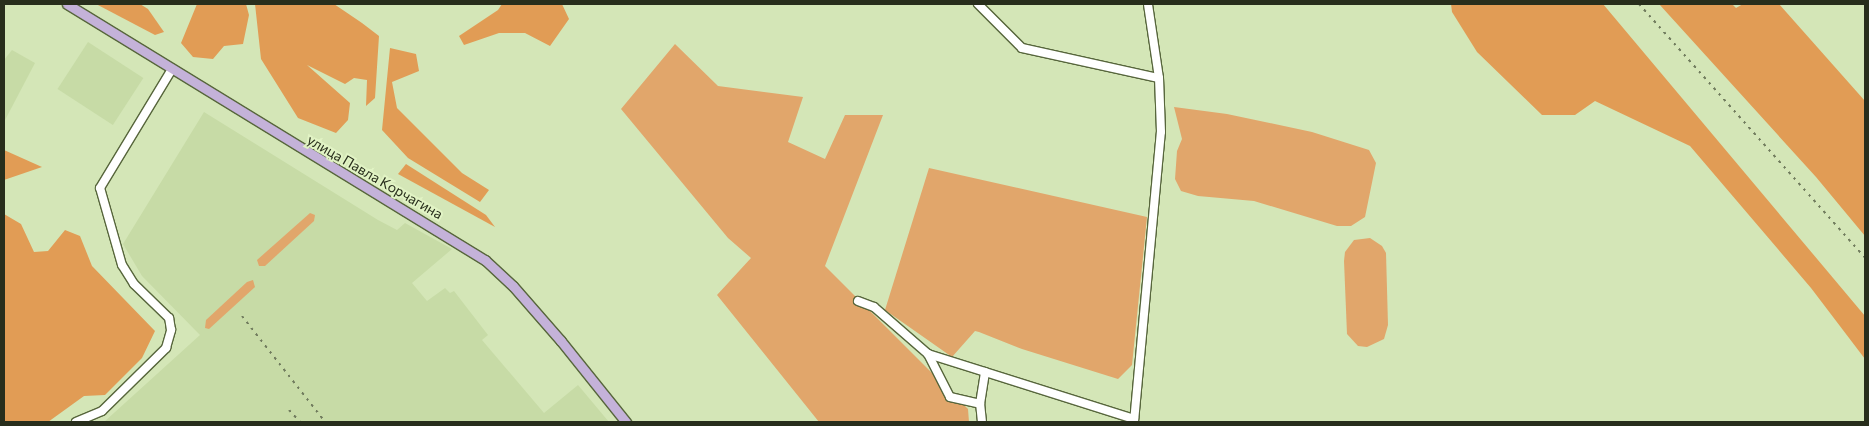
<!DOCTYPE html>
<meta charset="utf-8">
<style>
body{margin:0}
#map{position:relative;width:1869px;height:426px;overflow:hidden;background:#d4e6b7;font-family:Commissioner,sans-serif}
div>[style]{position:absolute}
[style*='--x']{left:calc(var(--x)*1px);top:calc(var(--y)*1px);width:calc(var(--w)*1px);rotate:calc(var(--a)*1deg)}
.built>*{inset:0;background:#c7dba6;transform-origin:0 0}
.green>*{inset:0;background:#e1a66b}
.forest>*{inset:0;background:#e19c55}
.roads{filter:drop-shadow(1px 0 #57663c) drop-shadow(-1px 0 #57663c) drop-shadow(0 1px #57663c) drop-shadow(0 -1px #57663c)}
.minor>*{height:8px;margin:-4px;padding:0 4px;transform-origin:4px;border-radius:4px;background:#fff}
.major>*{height:9px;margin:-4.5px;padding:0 4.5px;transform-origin:4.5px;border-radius:4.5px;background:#c4b2d9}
.rail>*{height:2px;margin-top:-1px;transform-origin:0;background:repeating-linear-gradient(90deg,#707b5d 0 2.5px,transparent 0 7.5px)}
span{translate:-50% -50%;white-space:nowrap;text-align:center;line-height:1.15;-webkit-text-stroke:4px #e1f3c4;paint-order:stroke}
.street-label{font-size:14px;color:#282e1c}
.frame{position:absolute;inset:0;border:5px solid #282e1c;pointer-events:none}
</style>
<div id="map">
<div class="built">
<div style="left:88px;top:42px;width:66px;height:56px;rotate:33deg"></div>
<div style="clip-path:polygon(12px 50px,35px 63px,4px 122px,4px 60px)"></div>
<div style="clip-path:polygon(204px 112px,378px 220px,397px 230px,405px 223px,452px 249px,412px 283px,427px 301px,445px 288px,450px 293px,454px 291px,488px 335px,482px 340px,544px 413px,578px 385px,609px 422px,104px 422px,200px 335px,142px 276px,123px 244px)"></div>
</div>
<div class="green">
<div style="clip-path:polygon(675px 44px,718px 86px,803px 97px,788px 142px,825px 159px,845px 115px,883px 115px,825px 266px,968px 409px,969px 422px,819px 422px,717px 295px,751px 258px,728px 238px,621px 109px)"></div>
<div style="clip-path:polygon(1174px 107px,1227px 114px,1312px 132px,1369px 150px,1376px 163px,1365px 217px,1351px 226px,1337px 226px,1254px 201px,1198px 196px,1181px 191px,1175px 179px,1177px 151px,1182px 139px)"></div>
<div style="clip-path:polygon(929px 168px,1147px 217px,1132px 365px,1118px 379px,1022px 349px,979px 332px,975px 331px,952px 357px,885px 310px)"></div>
<div style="clip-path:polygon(310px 213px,315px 215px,314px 221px,265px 266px,259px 266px,257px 260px)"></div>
<div style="clip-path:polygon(1370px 238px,1382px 246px,1386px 253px,1388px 325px,1384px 339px,1367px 347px,1358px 346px,1347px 334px,1344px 261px,1345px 252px,1354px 240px)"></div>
<div style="clip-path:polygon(253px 280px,255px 287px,209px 329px,205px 328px,206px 320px,247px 282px)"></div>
</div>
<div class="forest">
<div style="clip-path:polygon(96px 4px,140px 4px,148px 9px,164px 32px,155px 35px)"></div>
<div style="clip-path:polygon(197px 4px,246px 4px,249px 15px,243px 44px,224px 46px,213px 59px,193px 57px,181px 43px)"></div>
<div style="clip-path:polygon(255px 4px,334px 4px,362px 23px,379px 36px,375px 98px,366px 106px,367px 80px,354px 78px,345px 84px,307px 65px,350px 103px,348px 120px,336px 133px,298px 118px,261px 59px)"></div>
<div style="clip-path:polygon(502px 4px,562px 4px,569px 19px,550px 46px,525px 33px,499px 33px,464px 45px,459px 36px,498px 10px)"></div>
<div style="clip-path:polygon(1451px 4px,1603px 4px,1865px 316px,1865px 359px,1811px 288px,1690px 146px,1595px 101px,1575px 115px,1542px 115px,1477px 52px,1452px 12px)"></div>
<div style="clip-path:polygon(1659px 4px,1732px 4px,1736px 8px,1743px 4px,1779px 4px,1865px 101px,1865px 236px,1816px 177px)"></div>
<div style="clip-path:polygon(390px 48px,416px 54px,419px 71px,392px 82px,397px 108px,462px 173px,489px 190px,480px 202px,408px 158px,382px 130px)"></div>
<div style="clip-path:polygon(4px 150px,42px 167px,4px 180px)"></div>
<div style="clip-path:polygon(406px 164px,486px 215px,495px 227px,398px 174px)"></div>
<div style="clip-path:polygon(4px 214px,21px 224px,34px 252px,48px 251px,65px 230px,80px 236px,92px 266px,155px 331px,142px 358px,105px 395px,84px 396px,48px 422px,4px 422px)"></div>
</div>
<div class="roads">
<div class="minor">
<div style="--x:978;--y:4;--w:62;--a:45"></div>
<div style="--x:1022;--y:48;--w:140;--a:12.4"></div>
<div style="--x:858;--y:301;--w:17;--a:21"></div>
<div style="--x:874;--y:307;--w:72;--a:41"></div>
<div style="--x:928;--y:354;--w:48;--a:62.9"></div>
<div style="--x:950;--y:397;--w:31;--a:13"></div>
<div style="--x:928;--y:354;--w:60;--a:17.5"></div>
<div style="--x:76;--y:422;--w:28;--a:-23"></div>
<div style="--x:102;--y:411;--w:90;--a:-44.5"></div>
<div style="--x:166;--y:348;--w:19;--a:-74"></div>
<div style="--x:171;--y:330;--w:12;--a:-99"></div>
<div style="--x:169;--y:318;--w:49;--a:-135.8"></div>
<div style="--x:134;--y:284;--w:22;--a:-122"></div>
<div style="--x:122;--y:265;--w:80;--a:-105.9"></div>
<div style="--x:100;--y:188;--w:139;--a:-58.8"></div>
<div style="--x:982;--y:422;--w:18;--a:-96"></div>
<div style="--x:980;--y:404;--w:32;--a:-81"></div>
<div style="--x:985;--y:372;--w:156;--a:17.5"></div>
<div style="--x:1134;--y:422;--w:291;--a:-84.7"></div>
<div style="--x:1161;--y:132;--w:54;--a:-92.1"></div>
<div style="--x:1159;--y:78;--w:75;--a:-98.5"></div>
</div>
<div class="major">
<div style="--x:67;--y:4;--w:490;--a:31.5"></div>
<div style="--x:485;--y:260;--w:38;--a:43"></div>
<div style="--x:513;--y:286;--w:73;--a:48.9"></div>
<div style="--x:561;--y:341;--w:104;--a:51.3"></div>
</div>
</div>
<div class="rail">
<div style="--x:1639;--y:4;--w:340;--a:48.3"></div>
<div style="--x:242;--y:316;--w:135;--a:51.9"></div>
<div style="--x:289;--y:410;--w:16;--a:47"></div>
</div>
<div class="street-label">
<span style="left:375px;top:177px;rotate:30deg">улица Павла Корчагина</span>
</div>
<div class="frame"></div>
</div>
